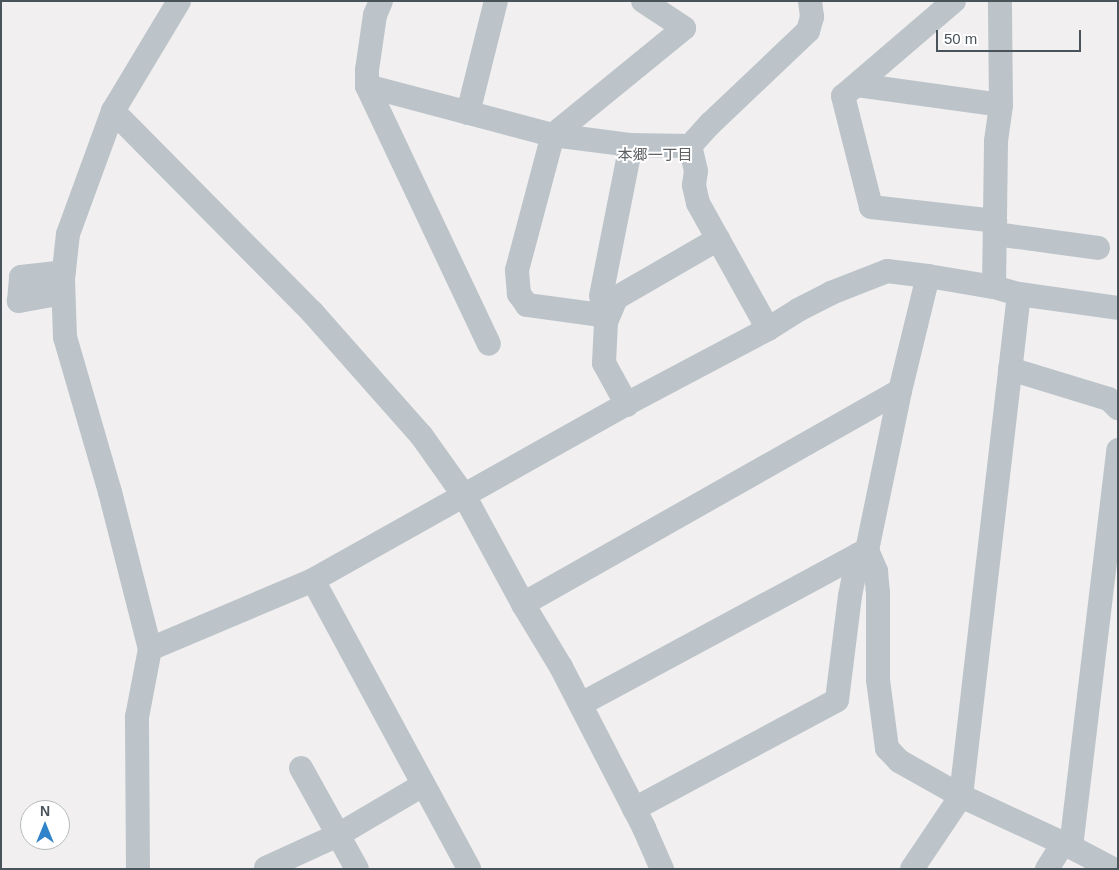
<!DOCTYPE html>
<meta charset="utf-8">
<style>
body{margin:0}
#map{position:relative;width:1119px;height:870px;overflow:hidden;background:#f1efef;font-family:Helvetica,"Noto Sans JP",sans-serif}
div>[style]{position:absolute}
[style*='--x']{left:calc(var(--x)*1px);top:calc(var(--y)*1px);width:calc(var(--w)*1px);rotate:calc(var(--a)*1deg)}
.minor>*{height:24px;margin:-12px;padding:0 12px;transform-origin:12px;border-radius:12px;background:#bcc4ca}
span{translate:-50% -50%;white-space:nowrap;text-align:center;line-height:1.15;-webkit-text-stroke:4px #fff;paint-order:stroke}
.neighbourhood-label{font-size:15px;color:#5c6063}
.frame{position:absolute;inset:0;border:2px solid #49545a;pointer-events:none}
.north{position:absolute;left:20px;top:800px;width:50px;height:50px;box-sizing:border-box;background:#fff;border:1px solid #b6bbbd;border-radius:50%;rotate:0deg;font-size:14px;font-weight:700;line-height:20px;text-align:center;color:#49545a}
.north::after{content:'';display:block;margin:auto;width:18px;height:22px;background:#2f83ca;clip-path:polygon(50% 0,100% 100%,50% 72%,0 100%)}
.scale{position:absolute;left:936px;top:30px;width:145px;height:22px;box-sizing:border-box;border:2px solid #49545a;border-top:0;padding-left:6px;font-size:15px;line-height:18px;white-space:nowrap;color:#49545a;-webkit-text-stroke:4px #fff;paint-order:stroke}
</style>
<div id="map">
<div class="minor">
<div style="--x:381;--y:1;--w:15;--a:113"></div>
<div style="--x:375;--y:15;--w:56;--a:98.3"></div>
<div style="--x:367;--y:70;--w:16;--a:90"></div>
<div style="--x:367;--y:86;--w:192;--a:14.8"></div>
<div style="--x:553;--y:135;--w:169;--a:-39.2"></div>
<div style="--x:684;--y:28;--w:49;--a:-146.6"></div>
<div style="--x:954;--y:1;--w:146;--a:139.4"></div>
<div style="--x:843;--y:96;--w:114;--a:75.8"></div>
<div style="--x:871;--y:207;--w:125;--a:6.4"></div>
<div style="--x:857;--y:85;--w:145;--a:7.9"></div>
<div style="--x:367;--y:86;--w:285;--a:64.7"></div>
<div style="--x:113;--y:111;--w:283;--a:45.3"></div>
<div style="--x:312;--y:312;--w:164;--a:48.5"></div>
<div style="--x:421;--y:435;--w:76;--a:54.6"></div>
<div style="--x:465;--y:497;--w:122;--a:61.5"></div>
<div style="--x:523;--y:604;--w:74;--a:58.9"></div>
<div style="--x:561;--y:667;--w:181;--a:62.7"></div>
<div style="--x:644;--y:828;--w:45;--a:66.3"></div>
<div style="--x:468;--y:113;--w:115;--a:-76"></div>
<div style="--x:996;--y:234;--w:103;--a:7.8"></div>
<div style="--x:928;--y:276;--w:118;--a:103.7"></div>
<div style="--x:900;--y:391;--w:162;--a:101.7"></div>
<div style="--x:867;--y:550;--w:23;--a:67"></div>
<div style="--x:876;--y:571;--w:21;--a:85"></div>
<div style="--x:878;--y:592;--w:88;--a:90"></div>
<div style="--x:878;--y:680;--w:69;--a:82.5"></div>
<div style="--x:887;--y:748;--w:18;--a:47"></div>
<div style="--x:899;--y:761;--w:71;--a:29.4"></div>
<div style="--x:961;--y:796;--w:121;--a:24.9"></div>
<div style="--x:1071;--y:847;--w:47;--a:27.6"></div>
<div style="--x:994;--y:287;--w:146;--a:-89.2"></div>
<div style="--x:996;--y:141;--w:36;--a:-82"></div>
<div style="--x:1001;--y:105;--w:104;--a:-90.6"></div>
<div style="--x:63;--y:293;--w:45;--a:169.7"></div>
<div style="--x:19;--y:301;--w:24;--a:-85"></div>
<div style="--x:21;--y:277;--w:43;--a:-6.6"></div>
<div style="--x:601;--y:296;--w:154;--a:-78.8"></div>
<div style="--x:601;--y:315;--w:75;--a:-172.3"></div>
<div style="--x:527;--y:305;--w:14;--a:-126"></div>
<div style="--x:519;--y:294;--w:24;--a:-95"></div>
<div style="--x:517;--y:270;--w:140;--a:-75.1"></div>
<div style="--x:553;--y:135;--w:79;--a:7.3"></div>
<div style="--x:631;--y:145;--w:59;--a:1"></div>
<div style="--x:768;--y:329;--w:144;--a:-119.1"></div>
<div style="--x:698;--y:203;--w:18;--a:-103"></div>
<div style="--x:694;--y:185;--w:14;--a:-82"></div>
<div style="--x:696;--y:171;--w:26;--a:-103"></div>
<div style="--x:690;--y:146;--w:30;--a:-48"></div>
<div style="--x:710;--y:124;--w:135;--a:-43.5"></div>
<div style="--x:808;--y:31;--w:15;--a:-74"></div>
<div style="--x:812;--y:17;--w:16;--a:-97"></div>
<div style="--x:1010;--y:369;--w:103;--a:16.9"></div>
<div style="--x:1109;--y:399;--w:13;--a:45"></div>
<div style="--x:627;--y:405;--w:48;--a:-118.7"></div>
<div style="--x:604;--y:363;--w:41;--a:-87.2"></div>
<div style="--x:606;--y:322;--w:26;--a:-67"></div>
<div style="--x:616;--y:298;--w:118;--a:-30"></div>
<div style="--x:313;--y:580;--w:328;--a:61.6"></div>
<div style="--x:523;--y:604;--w:433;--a:-29.5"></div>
<div style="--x:150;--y:649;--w:177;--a:-22.9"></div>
<div style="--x:313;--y:580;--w:368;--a:-29.3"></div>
<div style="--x:634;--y:400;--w:152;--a:-27.9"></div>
<div style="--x:768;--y:329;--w:36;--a:-32"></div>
<div style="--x:798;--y:310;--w:37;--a:-27"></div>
<div style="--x:831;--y:293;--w:60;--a:-21.4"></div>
<div style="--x:887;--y:271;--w:41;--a:7"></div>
<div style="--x:928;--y:276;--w:67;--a:9.5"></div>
<div style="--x:994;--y:287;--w:26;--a:16"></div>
<div style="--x:1019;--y:294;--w:100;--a:8"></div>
<div style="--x:581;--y:704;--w:325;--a:-28.3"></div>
<div style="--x:301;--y:768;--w:115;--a:61"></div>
<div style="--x:634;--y:809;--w:230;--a:-28.2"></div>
<div style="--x:837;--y:700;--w:105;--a:-82.9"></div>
<div style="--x:850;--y:596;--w:42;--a:-79"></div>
<div style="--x:1071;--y:847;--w:400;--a:-83.2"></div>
<div style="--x:266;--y:868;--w:79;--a:-24.6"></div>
<div style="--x:338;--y:835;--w:99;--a:-30.5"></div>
<div style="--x:138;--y:869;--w:152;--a:-90.4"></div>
<div style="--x:137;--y:717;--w:69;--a:-79.2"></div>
<div style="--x:150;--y:649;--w:162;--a:-104.3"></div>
<div style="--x:110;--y:492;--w:161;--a:-106.2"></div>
<div style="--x:65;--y:337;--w:58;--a:-92"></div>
<div style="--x:63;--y:279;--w:45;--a:-83.7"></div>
<div style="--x:68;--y:234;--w:131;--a:-69.9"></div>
<div style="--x:113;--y:111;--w:128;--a:-59"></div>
<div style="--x:912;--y:869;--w:88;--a:-56.1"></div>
<div style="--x:961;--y:796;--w:505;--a:-83.41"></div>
<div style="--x:1047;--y:869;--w:28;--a:-58"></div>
</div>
<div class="neighbourhood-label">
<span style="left:655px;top:155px">本郷一丁目</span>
</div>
<div class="frame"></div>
<div class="north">N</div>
<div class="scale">50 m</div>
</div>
